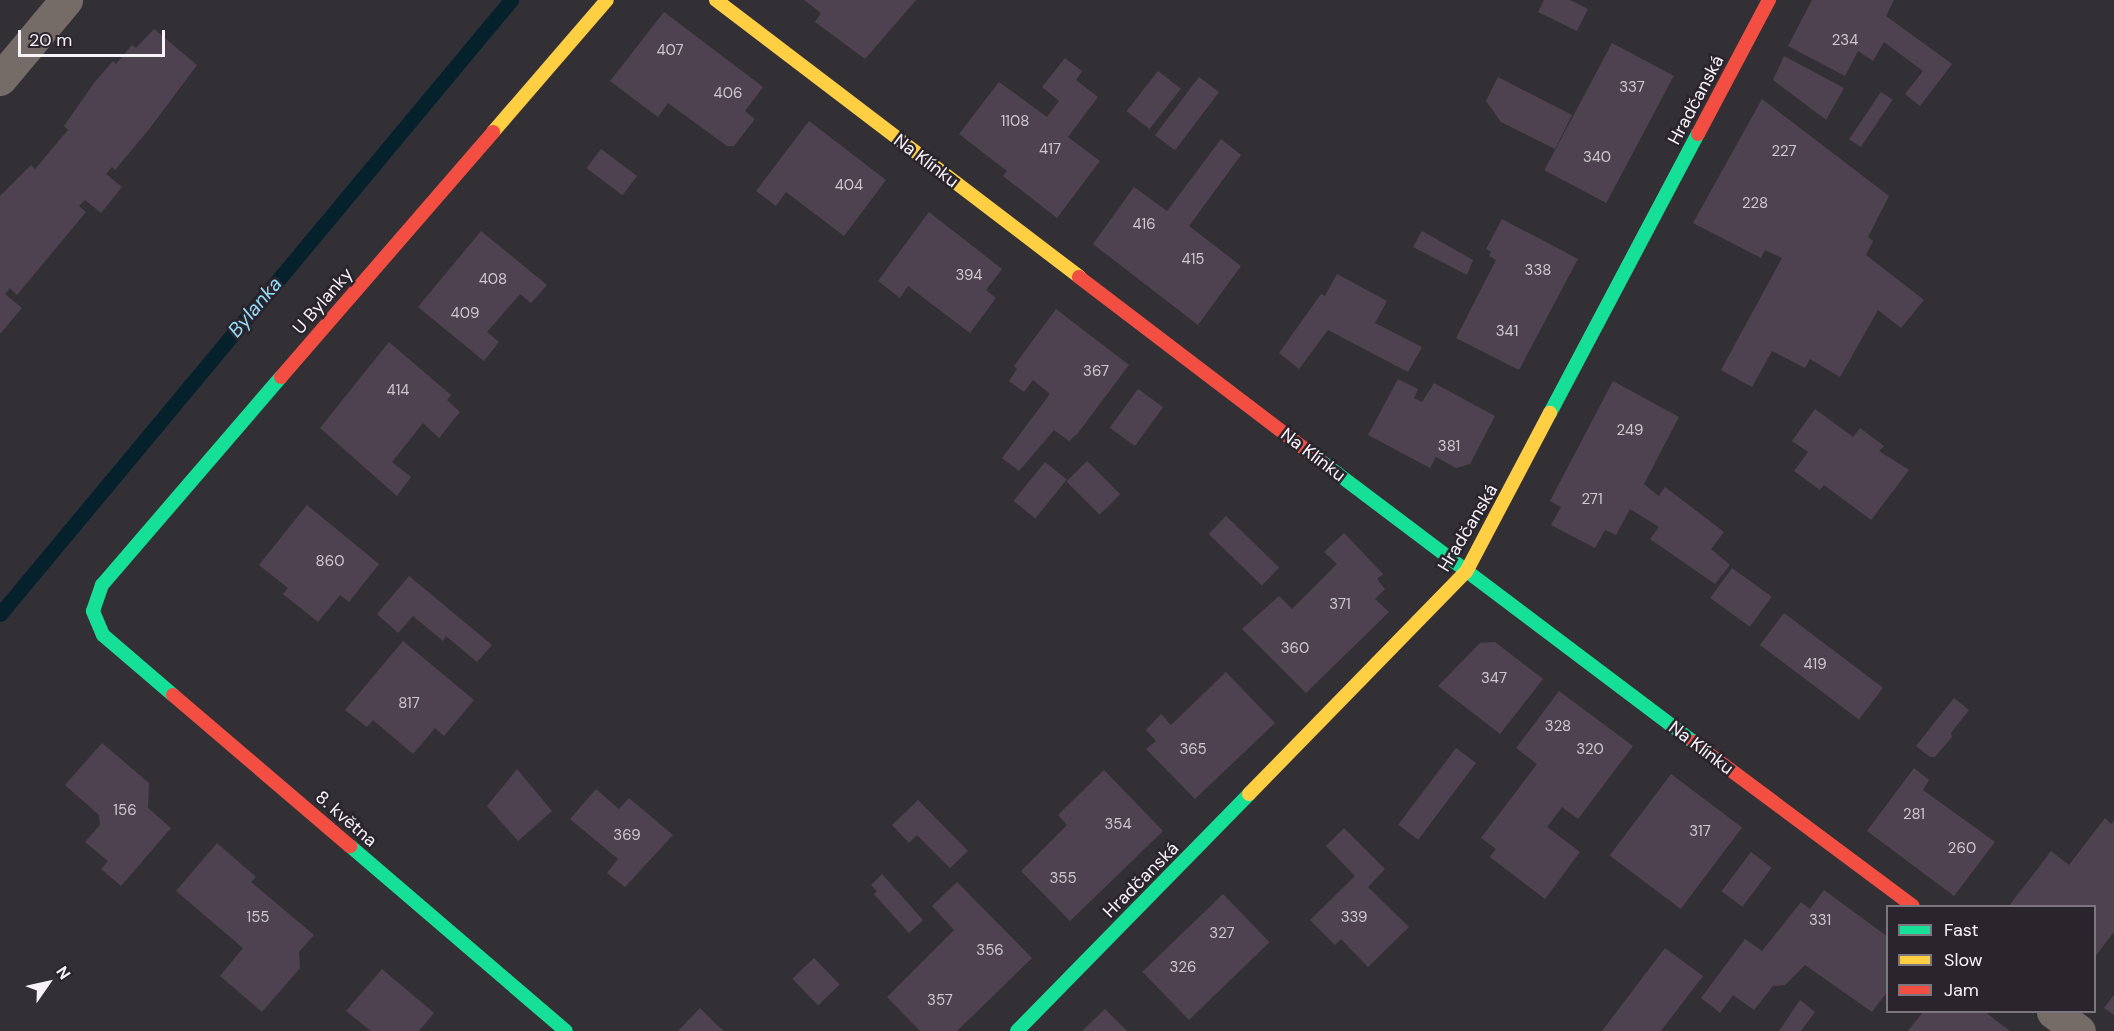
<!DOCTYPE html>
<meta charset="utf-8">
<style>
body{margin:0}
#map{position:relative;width:2114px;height:1031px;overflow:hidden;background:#333035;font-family:"DM Sans",sans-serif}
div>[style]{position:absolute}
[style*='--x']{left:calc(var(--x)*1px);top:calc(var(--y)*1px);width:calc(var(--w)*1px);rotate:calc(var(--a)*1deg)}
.stream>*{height:15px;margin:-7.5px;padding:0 7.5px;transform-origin:7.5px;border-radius:7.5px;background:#05212b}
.building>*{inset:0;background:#4e4250;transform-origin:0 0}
.street>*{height:33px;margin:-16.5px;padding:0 16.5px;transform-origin:16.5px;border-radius:16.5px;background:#766c67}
.fast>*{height:14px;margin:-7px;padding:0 7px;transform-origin:7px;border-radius:7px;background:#16e098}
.slow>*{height:14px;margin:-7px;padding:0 7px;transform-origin:7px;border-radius:7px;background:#ffcf43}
.jam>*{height:14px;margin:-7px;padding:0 7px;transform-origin:7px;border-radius:7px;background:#f24e42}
span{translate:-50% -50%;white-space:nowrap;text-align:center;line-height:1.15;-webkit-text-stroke:5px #2a242d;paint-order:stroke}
.number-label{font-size:15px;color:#cdc7cf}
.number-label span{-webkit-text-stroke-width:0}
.street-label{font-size:18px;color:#f7f3f9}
.water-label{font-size:20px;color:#92defa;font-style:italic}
.legend{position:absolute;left:1886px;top:905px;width:210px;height:108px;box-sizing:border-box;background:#2a242d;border:2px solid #7c777f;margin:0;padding:8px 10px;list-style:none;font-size:18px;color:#f7f3f9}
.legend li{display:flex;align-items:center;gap:12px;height:30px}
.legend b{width:30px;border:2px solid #7c777f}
.north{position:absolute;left:18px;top:953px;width:60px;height:60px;-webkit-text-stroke:4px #2a242d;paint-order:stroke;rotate:56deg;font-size:16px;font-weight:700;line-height:24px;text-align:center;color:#f7f3f9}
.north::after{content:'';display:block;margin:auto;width:21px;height:27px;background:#f7f3f9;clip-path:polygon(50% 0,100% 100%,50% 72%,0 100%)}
.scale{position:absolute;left:18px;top:30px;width:147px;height:27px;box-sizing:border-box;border:3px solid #f7f3f9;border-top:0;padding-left:8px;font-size:18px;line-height:21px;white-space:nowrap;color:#f7f3f9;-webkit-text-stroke:4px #2a242d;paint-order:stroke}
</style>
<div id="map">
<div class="stream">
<div style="--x:0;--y:614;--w:799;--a:-50.23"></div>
</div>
<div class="building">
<div style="clip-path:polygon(804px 0,916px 0,865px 59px,815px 22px,821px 13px)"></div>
<div style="clip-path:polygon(1544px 0,1570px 0,1588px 9px,1577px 31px,1538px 12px)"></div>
<div style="clip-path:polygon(1812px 0,1894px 0,1886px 16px,1952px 64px,1920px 106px,1905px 94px,1923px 71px,1884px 42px,1873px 61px,1858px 51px,1845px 76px,1788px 46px)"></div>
<div style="clip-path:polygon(664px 12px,763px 87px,745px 111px,755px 119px,734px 146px,727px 146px,668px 103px,658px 117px,610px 81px)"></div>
<div style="clip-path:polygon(154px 29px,197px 65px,150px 128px,115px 170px,112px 167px,106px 174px,122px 187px,101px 213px,85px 200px,79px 206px,86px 212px,17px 295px,10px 288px,5px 294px,22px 308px,0 334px,0 196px,31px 165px,35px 169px,68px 130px,64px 126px,94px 83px,113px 61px,116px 64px,132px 45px,136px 48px)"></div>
<div style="left:1612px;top:43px;width:70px;height:144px;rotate:28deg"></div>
<div style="clip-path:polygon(1784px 56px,1844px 88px,1826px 120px,1773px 80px)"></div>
<div style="clip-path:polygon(1065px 58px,1082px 71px,1076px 80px,1098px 97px,1068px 137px,1100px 161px,1057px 218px,1003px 176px,1007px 171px,959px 134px,999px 82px,1047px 117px,1059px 101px,1042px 87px)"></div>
<div style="left:1158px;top:71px;width:29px;height:51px;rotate:38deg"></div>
<div style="left:1199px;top:77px;width:25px;height:73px;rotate:37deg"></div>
<div style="clip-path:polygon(1498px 77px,1572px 115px,1555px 149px,1501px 122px,1486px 101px)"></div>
<div style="left:1881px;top:92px;width:14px;height:57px;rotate:34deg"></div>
<div style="clip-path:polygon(1762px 99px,1889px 196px,1868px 237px,1873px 241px,1866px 255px,1924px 300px,1901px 328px,1878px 310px,1840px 377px,1810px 359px,1805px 368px,1772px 351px,1752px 387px,1721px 370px,1782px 258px,1765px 250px,1761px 258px,1693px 223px)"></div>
<div style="clip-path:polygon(809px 121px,886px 180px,844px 236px,786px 192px,776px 206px,756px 191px)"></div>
<div style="clip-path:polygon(1221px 139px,1241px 155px,1189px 226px,1241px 266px,1198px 325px,1093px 244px,1134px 187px,1167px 211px)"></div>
<div style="left:601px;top:149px;width:45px;height:24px;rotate:37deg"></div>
<div style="clip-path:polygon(929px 212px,1002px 269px,986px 290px,996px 298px,970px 333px,908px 286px,900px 298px,878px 281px)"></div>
<div style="clip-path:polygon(1502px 219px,1578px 259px,1519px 370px,1456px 338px,1496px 260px,1489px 256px,1491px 252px,1486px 249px)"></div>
<div style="clip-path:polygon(481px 231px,547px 285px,531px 303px,520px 294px,487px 332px,499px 342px,484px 361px,418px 307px)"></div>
<div style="clip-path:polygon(1422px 231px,1473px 260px,1467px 275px,1413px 247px)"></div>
<div style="clip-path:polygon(1337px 274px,1387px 301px,1375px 323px,1422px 347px,1408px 372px,1328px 330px,1299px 369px,1279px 353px,1321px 294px,1325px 296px)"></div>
<div style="clip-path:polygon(1056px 309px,1129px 365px,1078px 433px,1069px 441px,1054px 430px,1019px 471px,1002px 458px,1050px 394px,1033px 380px,1024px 392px,1009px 381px,1017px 369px,1014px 366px)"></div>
<div style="clip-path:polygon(389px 342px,451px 395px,447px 400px,460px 412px,439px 438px,423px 423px,392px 462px,411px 477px,397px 496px,320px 428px)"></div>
<div style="clip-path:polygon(1398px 379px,1418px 389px,1414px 398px,1422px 402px,1434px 383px,1495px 416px,1470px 464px,1456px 468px,1436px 457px,1430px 468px,1368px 435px)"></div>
<div style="clip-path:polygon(1613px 381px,1679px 417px,1644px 484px,1659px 496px,1665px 487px,1724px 532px,1711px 549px,1730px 565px,1715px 584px,1650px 539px,1659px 527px,1630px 509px,1616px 535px,1605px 530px,1595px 548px,1551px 525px,1561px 507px,1550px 501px)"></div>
<div style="left:1138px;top:389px;width:31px;height:48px;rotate:36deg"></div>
<div style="clip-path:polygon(1815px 409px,1853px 437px,1860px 428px,1884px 446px,1879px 451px,1909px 470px,1871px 520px,1824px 485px,1820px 490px,1794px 471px,1808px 452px,1792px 441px)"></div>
<div style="left:1087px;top:461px;width:47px;height:29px;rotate:45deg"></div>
<div style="left:1045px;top:462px;width:28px;height:50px;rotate:39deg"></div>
<div style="clip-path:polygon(307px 505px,379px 564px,349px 602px,340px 595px,318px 622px,283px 594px,288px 588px,259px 565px)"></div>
<div style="left:1226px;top:516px;width:74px;height:25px;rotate:44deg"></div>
<div style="clip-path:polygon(1344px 533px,1383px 574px,1377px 579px,1385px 589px,1375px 599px,1389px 612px,1306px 693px,1242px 629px,1279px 596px,1292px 609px,1337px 564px,1324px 552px)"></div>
<div style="left:1732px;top:568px;width:49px;height:37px;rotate:36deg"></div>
<div style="clip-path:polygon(409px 576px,492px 645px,477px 662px,446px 636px,443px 641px,413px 616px,398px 633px,377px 614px)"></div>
<div style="left:1784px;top:613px;width:124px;height:40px;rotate:37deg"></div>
<div style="clip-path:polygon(403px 641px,474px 700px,444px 736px,435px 728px,413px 754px,373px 720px,367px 727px,345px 710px)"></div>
<div style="clip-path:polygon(1495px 642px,1543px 679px,1500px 734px,1438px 686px,1480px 643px)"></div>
<div style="clip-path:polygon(1226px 672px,1275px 723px,1195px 799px,1146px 749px,1156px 741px,1146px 730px,1161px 714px,1171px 725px)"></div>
<div style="clip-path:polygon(1559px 691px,1633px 746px,1578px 819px,1562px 807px,1547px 827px,1580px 852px,1545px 899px,1490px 857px,1496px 849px,1481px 838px,1537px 764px,1516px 748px)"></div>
<div style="clip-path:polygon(1954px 698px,1969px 710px,1951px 733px,1952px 737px,1935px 757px,1930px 757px,1916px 746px)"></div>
<div style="clip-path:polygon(102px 743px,149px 783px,148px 808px,171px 828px,121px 886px,101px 869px,108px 861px,85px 842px,100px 825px,99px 815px,65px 785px)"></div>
<div style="left:1456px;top:748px;width:25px;height:96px;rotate:37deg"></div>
<div style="clip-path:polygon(1914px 768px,1929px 780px,1923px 790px,1995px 842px,1954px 896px,1867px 831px)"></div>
<div style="clip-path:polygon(517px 769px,552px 811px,518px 841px,487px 806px)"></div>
<div style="clip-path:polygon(1104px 770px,1163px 831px,1070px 921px,1021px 871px,1067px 825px,1058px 815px)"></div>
<div style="left:1671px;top:774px;width:89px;height:102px;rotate:37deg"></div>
<div style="clip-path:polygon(596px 789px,619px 809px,629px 798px,673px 835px,625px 887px,607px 873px,618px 859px,570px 819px)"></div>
<div style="clip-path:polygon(918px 800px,968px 851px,950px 868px,917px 835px,909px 843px,892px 825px)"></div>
<div style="clip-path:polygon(2105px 818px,2111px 824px,2114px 821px,2114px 932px,2094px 958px,2094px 906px,2009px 906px,2051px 851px,2069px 865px)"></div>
<div style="clip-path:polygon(1344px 828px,1385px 869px,1368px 887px,1409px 927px,1368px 967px,1341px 939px,1335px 945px,1310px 920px,1355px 876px,1326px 846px)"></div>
<div style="clip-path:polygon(217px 843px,256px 877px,251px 882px,314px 935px,299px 952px,300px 968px,262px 1012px,220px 976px,243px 948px,176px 891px)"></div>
<div style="left:1751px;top:852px;width:26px;height:49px;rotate:37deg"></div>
<div style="clip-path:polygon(882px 874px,923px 920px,909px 933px,874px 894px,877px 891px,871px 885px)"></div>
<div style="clip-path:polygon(957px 882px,1032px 958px,957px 1031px,920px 1031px,887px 997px,954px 930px,932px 906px)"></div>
<div style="clip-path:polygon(1824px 890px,1888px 937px,1888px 991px,1872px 1012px,1805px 965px,1785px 985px,1773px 986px,1754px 1010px,1733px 995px,1720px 1013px,1701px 998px,1745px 939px,1762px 951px,1801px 902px,1810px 909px)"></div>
<div style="left:1223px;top:894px;width:67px;height:112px;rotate:46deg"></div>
<div style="clip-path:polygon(1665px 948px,1703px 976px,1661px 1031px,1602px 1031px)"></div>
<div style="left:814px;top:958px;width:37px;height:30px;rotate:46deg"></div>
<div style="clip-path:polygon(382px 969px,434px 1013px,419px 1031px,371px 1031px,346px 1011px)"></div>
<div style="clip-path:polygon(2114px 995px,2114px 1015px,2104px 1008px)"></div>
<div style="clip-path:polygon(1800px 1000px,1815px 1012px,1801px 1031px,1779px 1031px)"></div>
<div style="clip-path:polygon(700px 1008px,717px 1025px,724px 1031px,678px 1031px)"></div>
<div style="clip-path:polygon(1105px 1009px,1127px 1031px,1082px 1031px)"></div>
<div style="clip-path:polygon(1923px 1012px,1985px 1012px,2010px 1031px,1908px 1031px)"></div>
</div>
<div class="street">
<div style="--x:0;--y:79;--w:103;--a:-50.1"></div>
<div style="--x:2053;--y:1012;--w:32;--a:36"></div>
</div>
<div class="fast">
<div style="--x:1550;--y:413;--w:316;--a:-62.1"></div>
<div style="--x:1322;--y:462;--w:465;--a:37"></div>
<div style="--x:173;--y:695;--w:92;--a:-139.4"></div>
<div style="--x:103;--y:635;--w:26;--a:-113"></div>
<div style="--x:93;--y:611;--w:28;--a:-71"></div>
<div style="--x:102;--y:585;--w:274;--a:-49.3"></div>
<div style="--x:350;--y:846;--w:284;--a:40.6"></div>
<div style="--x:1017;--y:1031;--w:332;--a:-45.6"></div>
</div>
<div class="slow">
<div style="--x:716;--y:0;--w:457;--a:37.3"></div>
<div style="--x:493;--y:132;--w:174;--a:-49.2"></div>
<div style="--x:1249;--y:794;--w:310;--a:-45.7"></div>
<div style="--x:1466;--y:572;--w:180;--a:-62.2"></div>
</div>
<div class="jam">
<div style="--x:1698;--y:134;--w:152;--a:-62.1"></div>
<div style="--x:1079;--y:277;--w:305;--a:37.3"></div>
<div style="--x:281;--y:377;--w:324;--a:-49.1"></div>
<div style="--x:173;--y:695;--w:233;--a:40.5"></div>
<div style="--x:1693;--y:742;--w:274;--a:36.7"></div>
</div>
<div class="number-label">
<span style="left:1845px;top:41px">234</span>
<span style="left:670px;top:51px">407</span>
<span style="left:1632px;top:88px">337</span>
<span style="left:728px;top:94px">406</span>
<span style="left:1015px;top:122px">1108</span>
<span style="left:1050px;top:150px">417</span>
<span style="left:1784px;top:152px">227</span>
<span style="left:1597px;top:158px">340</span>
<span style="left:849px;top:186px">404</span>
<span style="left:1755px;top:204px">228</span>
<span style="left:1144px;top:225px">416</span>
<span style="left:1193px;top:260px">415</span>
<span style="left:1538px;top:271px">338</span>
<span style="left:969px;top:276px">394</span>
<span style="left:493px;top:280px">408</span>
<span style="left:465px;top:314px">409</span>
<span style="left:1507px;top:332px">341</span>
<span style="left:1096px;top:372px">367</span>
<span style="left:398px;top:391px">414</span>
<span style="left:1630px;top:431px">249</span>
<span style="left:1449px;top:447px">381</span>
<span style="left:1592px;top:500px">271</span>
<span style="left:330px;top:562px">860</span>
<span style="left:1340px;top:605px">371</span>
<span style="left:1295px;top:649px">360</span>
<span style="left:1815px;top:665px">419</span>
<span style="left:1494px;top:679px">347</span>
<span style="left:409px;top:704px">817</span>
<span style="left:1558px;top:727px">328</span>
<span style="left:1193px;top:750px">365</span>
<span style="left:1590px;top:750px">320</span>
<span style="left:125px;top:811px">156</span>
<span style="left:1914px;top:815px">281</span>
<span style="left:1118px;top:825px">354</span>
<span style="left:1700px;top:832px">317</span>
<span style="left:627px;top:836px">369</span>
<span style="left:1962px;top:849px">260</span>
<span style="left:1063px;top:879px">355</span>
<span style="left:258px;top:918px">155</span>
<span style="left:1354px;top:918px">339</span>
<span style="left:1820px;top:921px">331</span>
<span style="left:1222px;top:934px">327</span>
<span style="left:990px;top:951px">356</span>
<span style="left:1183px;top:968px">326</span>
<span style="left:940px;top:1001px">357</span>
</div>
<div class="street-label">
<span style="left:1696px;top:100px;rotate:-62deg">Hradčanská</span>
<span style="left:926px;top:161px;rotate:37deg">Na Klínku</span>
<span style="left:323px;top:301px;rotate:-49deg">U Bylanky</span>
<span style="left:1313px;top:455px;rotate:37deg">Na Klínku</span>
<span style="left:1468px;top:528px;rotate:-59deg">Hradčanská</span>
<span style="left:1701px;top:748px;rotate:37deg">Na Klínku</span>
<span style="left:346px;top:819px;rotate:41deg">8. května</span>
<span style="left:1141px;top:880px;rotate:-45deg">Hradčanská</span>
</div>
<div class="water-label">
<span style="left:255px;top:307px;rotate:-50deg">Bylanka</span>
</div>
<ul class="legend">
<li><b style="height:8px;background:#16e098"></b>Fast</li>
<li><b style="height:8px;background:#ffcf43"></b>Slow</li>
<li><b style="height:8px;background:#f24e42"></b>Jam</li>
</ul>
<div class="north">N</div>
<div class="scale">20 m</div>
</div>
